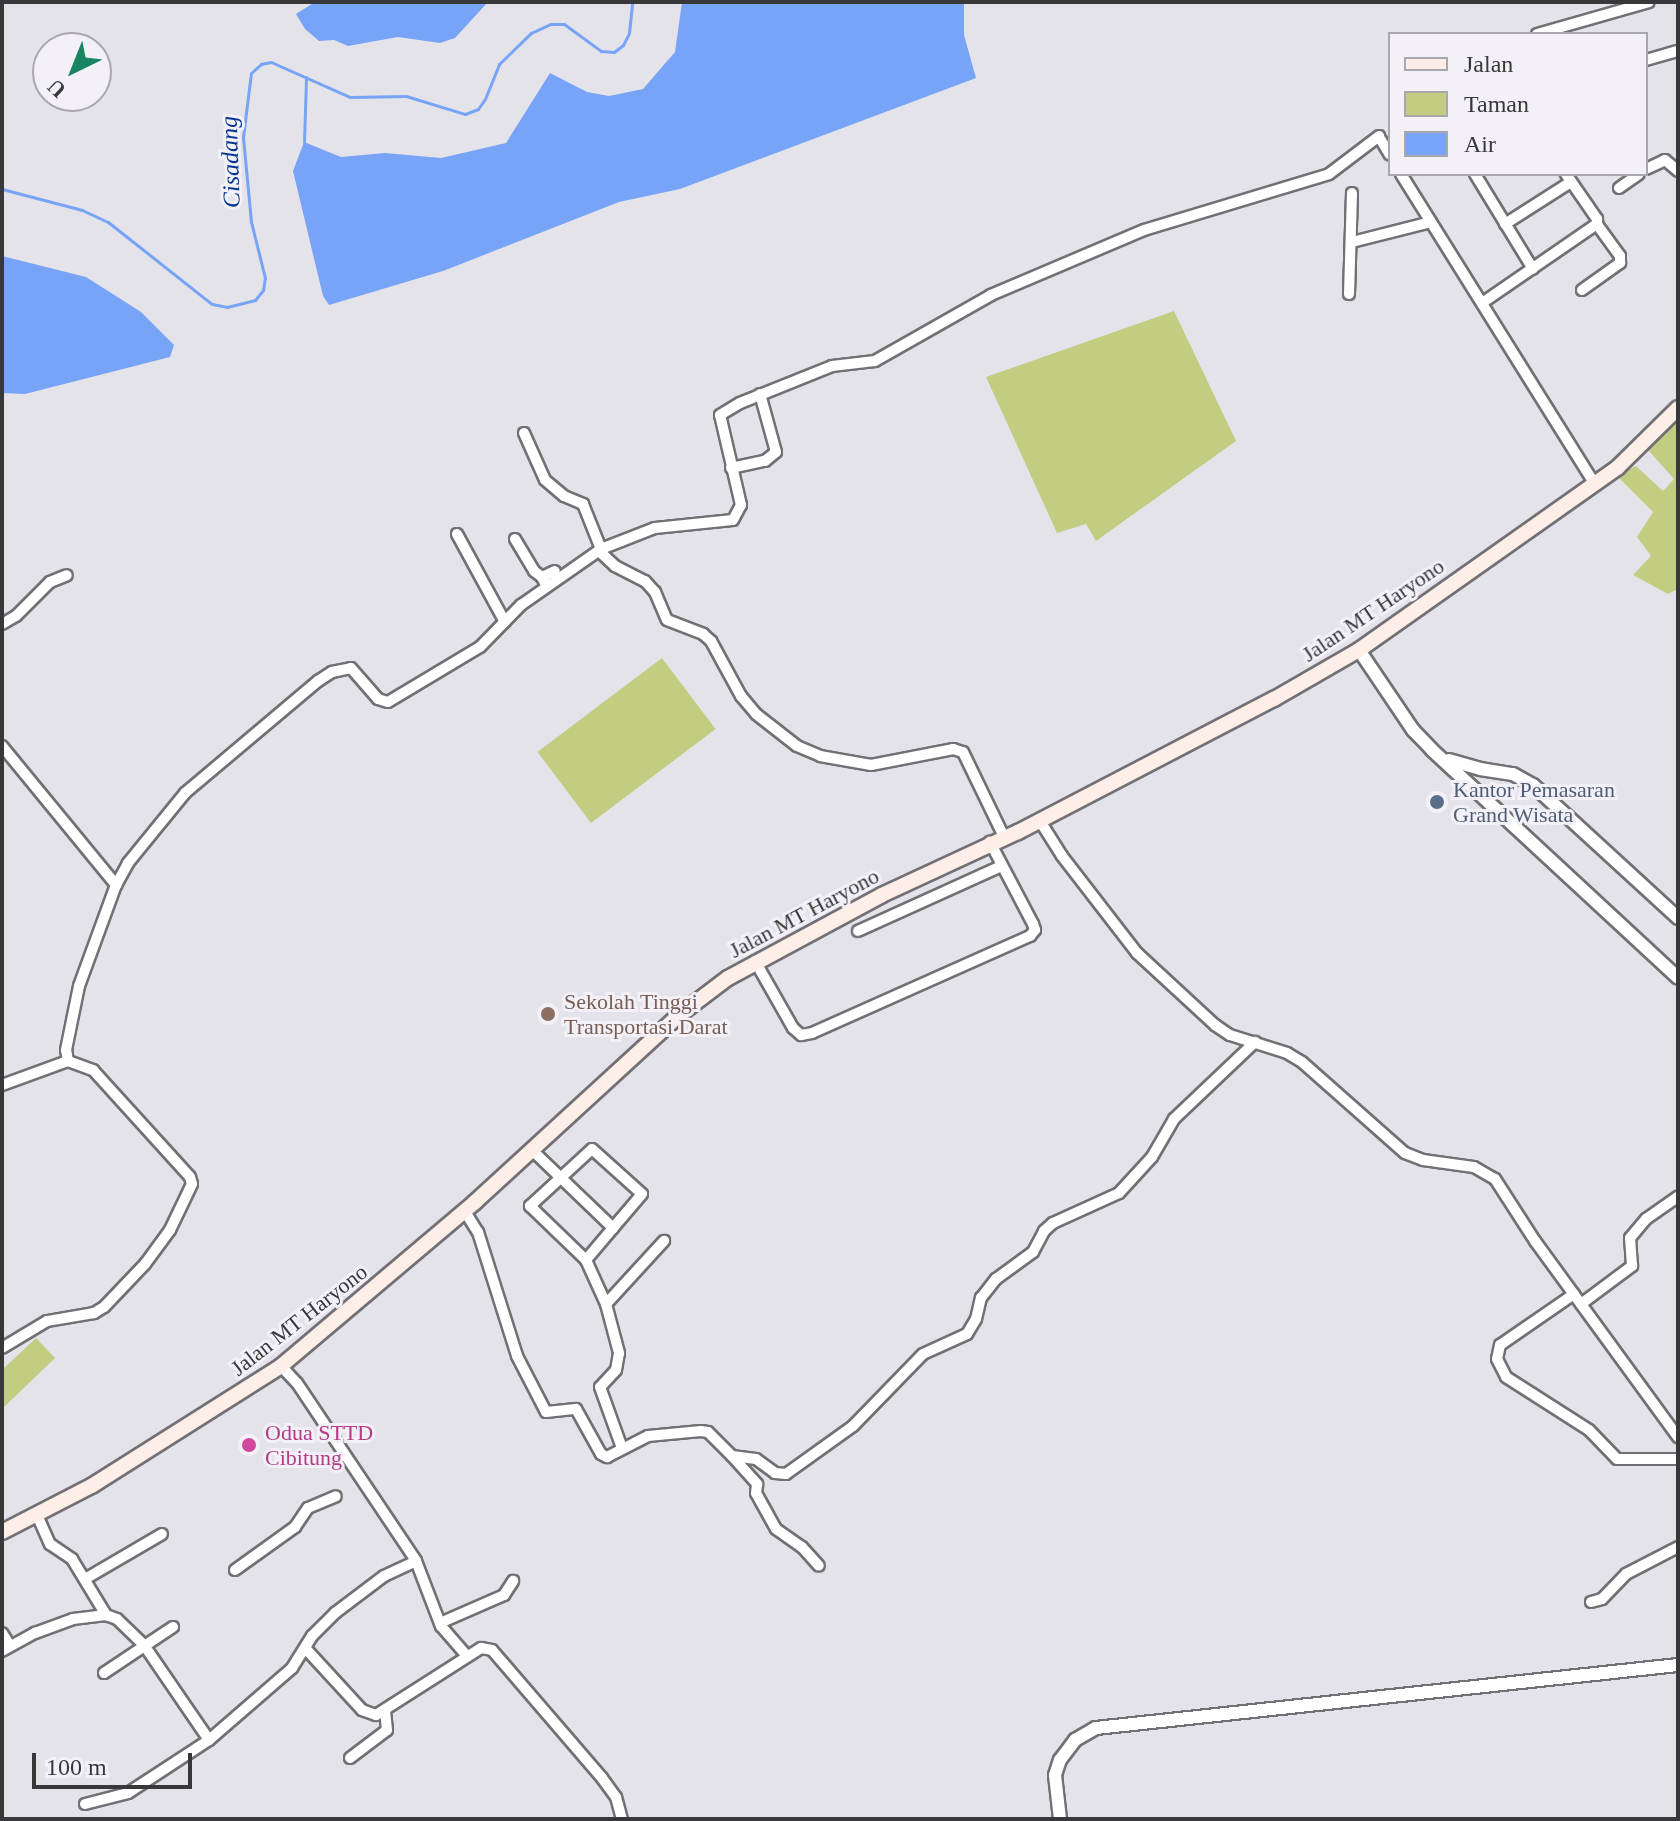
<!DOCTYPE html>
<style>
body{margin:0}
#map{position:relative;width:1680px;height:1821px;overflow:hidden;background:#e5e3ea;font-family:"Times New Roman",serif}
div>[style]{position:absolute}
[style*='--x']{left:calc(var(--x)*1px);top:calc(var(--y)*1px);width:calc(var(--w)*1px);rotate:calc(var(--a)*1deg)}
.green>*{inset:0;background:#c2cd82;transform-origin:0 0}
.water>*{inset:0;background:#77a4f6}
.stream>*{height:3px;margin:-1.5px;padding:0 1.5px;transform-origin:1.5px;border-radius:1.5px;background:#77a4f6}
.roads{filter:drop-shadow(2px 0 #727075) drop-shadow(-2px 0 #727075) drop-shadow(0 2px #727075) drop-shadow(0 -2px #727075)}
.minor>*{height:10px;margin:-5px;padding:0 5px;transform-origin:5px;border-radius:5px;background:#fff}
.tertiary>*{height:12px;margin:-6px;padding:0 6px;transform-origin:6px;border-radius:6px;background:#fff}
.secondary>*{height:14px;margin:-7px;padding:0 7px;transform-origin:7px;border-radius:7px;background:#feeee8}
.dots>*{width:22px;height:22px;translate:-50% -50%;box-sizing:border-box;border:4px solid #f3f1f7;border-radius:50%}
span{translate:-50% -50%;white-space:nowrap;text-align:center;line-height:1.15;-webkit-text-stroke:6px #f3f1f7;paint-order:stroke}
.street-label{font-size:22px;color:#38383a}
.service-label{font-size:22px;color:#4e5e75}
.left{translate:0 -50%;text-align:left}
.education-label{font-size:22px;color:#785e54}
.hotel-label{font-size:22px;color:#b23c85}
.water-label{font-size:24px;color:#053793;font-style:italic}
.frame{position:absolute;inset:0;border:4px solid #38383a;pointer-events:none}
.legend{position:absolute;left:1388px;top:32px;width:260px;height:144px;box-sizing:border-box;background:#f3f1f7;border:2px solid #a8a7ab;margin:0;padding:10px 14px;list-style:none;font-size:24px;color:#38383a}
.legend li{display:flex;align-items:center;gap:16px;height:40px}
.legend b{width:40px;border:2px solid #a8a7ab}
.north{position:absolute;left:32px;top:32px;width:80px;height:80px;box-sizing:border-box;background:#f3f1f7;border:2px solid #a8a7ab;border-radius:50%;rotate:223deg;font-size:22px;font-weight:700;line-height:32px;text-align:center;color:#38383a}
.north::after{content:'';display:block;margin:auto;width:28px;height:36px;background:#188461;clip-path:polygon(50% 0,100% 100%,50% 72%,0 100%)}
.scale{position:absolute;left:32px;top:1753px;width:160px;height:36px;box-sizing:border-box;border:4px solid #38383a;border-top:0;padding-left:10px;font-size:24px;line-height:28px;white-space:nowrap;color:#38383a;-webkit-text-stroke:6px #f3f1f7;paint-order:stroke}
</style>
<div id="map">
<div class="green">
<div style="clip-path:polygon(1174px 311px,1236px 441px,1096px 541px,1086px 524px,1057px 533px,986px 377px)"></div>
<div style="clip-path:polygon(1678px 419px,1678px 589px,1668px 594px,1633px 575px,1651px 556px,1637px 537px,1653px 512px,1617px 476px,1636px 466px,1663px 491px,1674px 479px,1648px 450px)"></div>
<div style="left:662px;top:658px;width:89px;height:156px;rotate:53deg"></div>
<div style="clip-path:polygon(36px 1338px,55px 1358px,2px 1409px,2px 1370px)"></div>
</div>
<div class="water">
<div style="clip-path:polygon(315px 2px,488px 2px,455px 38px,440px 43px,398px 37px,348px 46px,334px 40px,319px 41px,305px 29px,296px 14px)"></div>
<div style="clip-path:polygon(682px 2px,964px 2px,964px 35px,976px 78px,680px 189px,619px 202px,443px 271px,329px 305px,323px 296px,293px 171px,304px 142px,341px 157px,385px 153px,441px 158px,506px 143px,550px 73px,587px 92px,609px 96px,643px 89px,675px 52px)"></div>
<div style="clip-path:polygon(2px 256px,86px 277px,141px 312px,174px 345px,170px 357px,25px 394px,2px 393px)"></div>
</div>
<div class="stream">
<div style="--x:304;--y:142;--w:65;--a:-88.2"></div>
<div style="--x:2;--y:189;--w:83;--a:14.7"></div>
<div style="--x:82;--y:210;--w:29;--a:25"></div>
<div style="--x:108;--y:222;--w:132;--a:38.3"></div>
<div style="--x:212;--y:304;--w:15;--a:11"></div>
<div style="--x:227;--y:307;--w:29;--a:-14"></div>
<div style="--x:255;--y:300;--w:13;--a:-51"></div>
<div style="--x:263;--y:290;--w:12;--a:-81"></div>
<div style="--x:265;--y:278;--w:58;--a:-104"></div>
<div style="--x:251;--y:222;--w:85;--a:-95.4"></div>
<div style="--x:243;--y:137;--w:64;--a:-82.9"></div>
<div style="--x:251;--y:73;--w:13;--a:-42"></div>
<div style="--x:261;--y:64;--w:10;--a:-11"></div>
<div style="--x:271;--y:62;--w:86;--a:23.9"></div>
<div style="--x:350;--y:97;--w:56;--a:-1"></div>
<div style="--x:406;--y:96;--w:62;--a:17"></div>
<div style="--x:465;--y:114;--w:14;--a:-21"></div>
<div style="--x:478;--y:109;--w:12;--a:-55"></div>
<div style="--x:485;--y:99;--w:38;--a:-68"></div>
<div style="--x:499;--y:64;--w:45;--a:-44.1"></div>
<div style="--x:531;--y:33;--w:21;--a:-25"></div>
<div style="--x:550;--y:24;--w:14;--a:0"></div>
<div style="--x:564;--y:24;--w:46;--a:36.1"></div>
<div style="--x:601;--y:51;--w:13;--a:4"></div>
<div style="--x:614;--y:52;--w:11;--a:-38"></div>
<div style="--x:623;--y:45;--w:13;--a:-63"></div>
<div style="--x:629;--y:33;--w:31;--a:-84"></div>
</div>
<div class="roads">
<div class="minor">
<div style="--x:1537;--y:34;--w:116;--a:-15.9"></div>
<div style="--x:1646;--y:60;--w:33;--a:-16"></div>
<div style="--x:1381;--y:140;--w:17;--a:59"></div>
<div style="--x:1646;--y:169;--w:21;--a:-25"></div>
<div style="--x:1665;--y:160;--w:17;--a:40"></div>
<div style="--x:1401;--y:174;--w:366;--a:58"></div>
<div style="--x:1475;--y:174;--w:111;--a:58.6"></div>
<div style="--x:1619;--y:188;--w:24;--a:-35"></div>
<div style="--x:1505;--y:224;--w:78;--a:-32.5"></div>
<div style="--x:1352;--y:242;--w:81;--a:-14.2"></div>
<div style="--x:1582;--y:290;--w:47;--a:-35.4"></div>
<div style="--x:1620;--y:263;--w:7;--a:-90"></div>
<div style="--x:1620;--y:256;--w:39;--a:-126"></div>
<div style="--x:1349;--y:294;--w:101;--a:-88.3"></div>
<div style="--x:1482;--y:303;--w:140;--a:-34.5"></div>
<div style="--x:1597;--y:224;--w:5;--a:-90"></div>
<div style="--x:1597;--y:219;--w:55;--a:-124.6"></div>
<div style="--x:524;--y:433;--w:51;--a:65.9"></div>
<div style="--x:545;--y:480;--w:25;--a:40"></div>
<div style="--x:564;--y:496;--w:21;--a:23"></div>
<div style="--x:583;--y:504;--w:48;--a:68.2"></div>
<div style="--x:731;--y:468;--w:35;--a:-12"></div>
<div style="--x:765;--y:461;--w:14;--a:-39"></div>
<div style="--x:776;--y:452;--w:60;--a:-105.4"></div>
<div style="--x:457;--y:534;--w:100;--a:61.4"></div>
<div style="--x:515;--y:539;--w:37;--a:59"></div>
<div style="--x:534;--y:571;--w:10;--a:37"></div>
<div style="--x:599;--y:551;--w:22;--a:43"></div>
<div style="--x:615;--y:566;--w:34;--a:27"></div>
<div style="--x:645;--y:581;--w:15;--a:48"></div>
<div style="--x:655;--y:592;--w:30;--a:67"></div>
<div style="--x:667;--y:620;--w:39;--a:21"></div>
<div style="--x:703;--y:634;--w:11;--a:41"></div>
<div style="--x:711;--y:641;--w:63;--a:61.4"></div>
<div style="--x:741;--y:696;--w:23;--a:50"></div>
<div style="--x:756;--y:714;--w:52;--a:38"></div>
<div style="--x:797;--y:746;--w:25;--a:23"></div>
<div style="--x:820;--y:756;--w:52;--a:10"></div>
<div style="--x:871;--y:765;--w:84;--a:-11"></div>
<div style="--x:953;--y:749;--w:10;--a:17"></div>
<div style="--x:963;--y:752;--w:94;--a:64.2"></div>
<div style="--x:545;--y:583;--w:7;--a:-117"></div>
<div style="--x:542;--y:577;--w:14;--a:-25"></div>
<div style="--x:2;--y:624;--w:16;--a:-30"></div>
<div style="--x:16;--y:616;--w:48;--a:-45"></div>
<div style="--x:50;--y:582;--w:18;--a:-22"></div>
<div style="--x:2;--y:746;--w:180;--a:50.6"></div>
<div style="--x:1040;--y:821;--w:41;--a:57.8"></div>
<div style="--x:1062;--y:856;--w:123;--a:52.3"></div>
<div style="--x:1137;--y:953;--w:106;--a:42.7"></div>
<div style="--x:1215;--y:1025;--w:18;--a:34"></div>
<div style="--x:1230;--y:1035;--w:60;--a:17.5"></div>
<div style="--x:1287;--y:1053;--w:17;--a:31"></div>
<div style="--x:1302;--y:1062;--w:137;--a:41.5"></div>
<div style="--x:1405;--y:1153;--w:19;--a:21"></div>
<div style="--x:1423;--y:1160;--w:51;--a:7.8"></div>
<div style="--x:1474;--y:1167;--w:24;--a:30"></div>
<div style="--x:1495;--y:1179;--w:74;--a:57.2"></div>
<div style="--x:1535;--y:1241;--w:243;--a:53.9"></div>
<div style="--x:858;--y:931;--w:157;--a:-24.4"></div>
<div style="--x:755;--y:961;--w:77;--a:60.4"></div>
<div style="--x:793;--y:1028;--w:11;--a:41"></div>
<div style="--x:801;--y:1035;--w:11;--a:-10"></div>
<div style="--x:812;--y:1033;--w:239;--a:-24"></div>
<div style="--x:1030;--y:936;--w:8;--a:-50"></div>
<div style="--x:1035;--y:930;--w:6;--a:-108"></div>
<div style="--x:1033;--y:924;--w:93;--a:-117.7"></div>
<div style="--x:68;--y:1061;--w:11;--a:-100"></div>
<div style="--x:66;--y:1050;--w:65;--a:-78.5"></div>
<div style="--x:79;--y:986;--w:108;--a:-69.9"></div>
<div style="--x:116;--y:885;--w:25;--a:-61"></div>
<div style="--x:128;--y:863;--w:90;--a:-50.8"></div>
<div style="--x:185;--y:793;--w:174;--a:-40.1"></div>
<div style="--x:318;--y:681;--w:17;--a:-33"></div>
<div style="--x:332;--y:672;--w:19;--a:-12"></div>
<div style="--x:351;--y:668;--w:41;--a:48.9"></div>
<div style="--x:378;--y:699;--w:10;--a:17"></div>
<div style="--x:388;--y:702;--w:107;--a:-30.9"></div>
<div style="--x:480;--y:647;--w:59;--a:-45.7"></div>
<div style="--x:521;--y:605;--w:98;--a:-35"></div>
<div style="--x:601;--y:549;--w:58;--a:-21.3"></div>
<div style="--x:655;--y:528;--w:78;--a:-5.9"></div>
<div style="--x:733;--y:520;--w:17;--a:-62"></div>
<div style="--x:741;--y:505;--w:92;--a:-103.1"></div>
<div style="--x:720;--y:415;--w:23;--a:-31"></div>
<div style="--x:740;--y:403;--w:99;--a:-21.9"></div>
<div style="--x:832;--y:366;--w:43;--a:-6.6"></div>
<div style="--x:875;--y:361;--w:133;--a:-29.6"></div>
<div style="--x:991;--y:295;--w:166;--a:-23"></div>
<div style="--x:1144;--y:230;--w:193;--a:-16.8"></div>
<div style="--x:1329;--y:174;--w:63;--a:-37.2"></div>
<div style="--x:2;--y:1085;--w:70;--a:-20"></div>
<div style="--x:68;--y:1061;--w:27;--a:20"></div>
<div style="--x:93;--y:1070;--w:144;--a:47.8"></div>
<div style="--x:190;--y:1177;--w:7;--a:74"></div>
<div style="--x:192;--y:1184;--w:51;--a:115.6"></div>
<div style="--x:170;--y:1230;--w:42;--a:126.3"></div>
<div style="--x:145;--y:1264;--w:59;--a:133.6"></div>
<div style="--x:104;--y:1307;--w:12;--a:149"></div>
<div style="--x:94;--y:1313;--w:48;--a:170.3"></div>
<div style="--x:47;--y:1321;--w:52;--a:149"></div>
<div style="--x:533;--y:1151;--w:111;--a:43.9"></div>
<div style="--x:613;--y:1228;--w:42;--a:130.2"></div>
<div style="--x:586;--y:1260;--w:48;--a:65.6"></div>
<div style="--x:606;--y:1304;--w:51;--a:75.1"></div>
<div style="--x:619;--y:1353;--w:17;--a:100"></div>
<div style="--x:616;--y:1370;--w:23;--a:133"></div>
<div style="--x:600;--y:1387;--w:65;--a:70.2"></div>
<div style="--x:464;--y:1210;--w:26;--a:58"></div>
<div style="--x:478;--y:1232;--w:130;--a:72.5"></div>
<div style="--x:517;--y:1356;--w:63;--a:62.6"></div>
<div style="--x:546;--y:1412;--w:30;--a:-6"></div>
<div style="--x:576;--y:1409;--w:51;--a:60.9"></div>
<div style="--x:601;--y:1454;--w:7;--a:27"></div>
<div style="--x:607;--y:1457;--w:46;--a:-27.1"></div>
<div style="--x:648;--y:1436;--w:53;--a:-5.4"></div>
<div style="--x:701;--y:1431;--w:7;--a:8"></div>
<div style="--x:708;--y:1432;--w:34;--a:45"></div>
<div style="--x:732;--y:1456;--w:24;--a:7"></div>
<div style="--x:756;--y:1459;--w:24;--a:36"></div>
<div style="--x:775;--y:1473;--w:11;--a:5"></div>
<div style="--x:786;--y:1474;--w:82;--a:-35.6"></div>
<div style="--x:853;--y:1426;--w:100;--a:-45.8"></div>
<div style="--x:923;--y:1354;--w:48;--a:-24.4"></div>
<div style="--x:967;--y:1334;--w:17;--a:-59"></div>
<div style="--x:976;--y:1319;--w:22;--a:-77"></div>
<div style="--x:981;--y:1298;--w:24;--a:-52"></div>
<div style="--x:996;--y:1279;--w:46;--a:-36.1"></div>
<div style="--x:1033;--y:1252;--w:24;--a:-62"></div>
<div style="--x:1044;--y:1231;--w:12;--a:-42"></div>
<div style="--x:1053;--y:1223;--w:72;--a:-24.4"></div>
<div style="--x:1119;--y:1193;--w:49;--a:-47.5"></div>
<div style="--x:1152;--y:1157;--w:44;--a:-59.9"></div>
<div style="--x:1174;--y:1119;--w:112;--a:-43.5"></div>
<div style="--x:586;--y:1260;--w:78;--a:-136"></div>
<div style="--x:530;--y:1206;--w:84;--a:-42.6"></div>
<div style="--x:592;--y:1149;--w:67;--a:42"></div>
<div style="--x:642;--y:1194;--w:45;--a:130.5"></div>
<div style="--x:1574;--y:1294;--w:90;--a:145.4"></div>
<div style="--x:1500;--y:1345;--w:14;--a:102"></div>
<div style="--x:1497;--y:1359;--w:20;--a:63"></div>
<div style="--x:1506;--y:1377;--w:98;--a:32.6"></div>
<div style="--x:1589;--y:1430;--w:40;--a:46"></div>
<div style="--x:1617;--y:1459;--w:61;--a:0"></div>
<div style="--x:606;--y:1304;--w:86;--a:-47.4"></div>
<div style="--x:1581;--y:1304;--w:64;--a:-36.7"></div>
<div style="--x:1632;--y:1266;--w:28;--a:-94"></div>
<div style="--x:1630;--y:1238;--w:25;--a:-50"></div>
<div style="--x:1646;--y:1219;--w:39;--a:-35"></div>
<div style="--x:281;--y:1366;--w:23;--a:47"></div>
<div style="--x:297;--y:1383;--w:214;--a:56.2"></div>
<div style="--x:416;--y:1561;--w:70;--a:69"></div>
<div style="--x:441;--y:1626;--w:40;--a:49"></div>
<div style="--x:732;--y:1456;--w:38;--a:48"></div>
<div style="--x:757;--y:1484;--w:9;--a:96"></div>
<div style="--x:756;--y:1493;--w:41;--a:60.9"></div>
<div style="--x:776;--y:1529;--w:32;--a:35"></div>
<div style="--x:802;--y:1547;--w:25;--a:48"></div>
<div style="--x:37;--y:1515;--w:32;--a:66"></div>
<div style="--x:50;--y:1544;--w:27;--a:34"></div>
<div style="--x:72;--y:1559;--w:66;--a:58.7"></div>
<div style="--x:235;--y:1570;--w:74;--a:-35.6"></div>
<div style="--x:295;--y:1527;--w:23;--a:-56"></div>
<div style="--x:308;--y:1508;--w:30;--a:-23"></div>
<div style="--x:85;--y:1579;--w:89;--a:-30.3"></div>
<div style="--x:1591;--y:1602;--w:11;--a:-15"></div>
<div style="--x:1602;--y:1599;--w:35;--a:-46"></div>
<div style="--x:1626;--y:1574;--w:59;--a:-27.4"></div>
<div style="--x:440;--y:1623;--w:70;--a:-23.6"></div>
<div style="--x:504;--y:1595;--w:17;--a:-57"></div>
<div style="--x:2;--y:1633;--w:15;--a:58"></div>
<div style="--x:306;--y:1649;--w:83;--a:47.4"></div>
<div style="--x:362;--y:1710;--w:15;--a:20"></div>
<div style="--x:376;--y:1715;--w:125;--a:-32.5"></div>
<div style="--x:481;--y:1648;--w:11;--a:10"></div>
<div style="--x:492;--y:1650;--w:169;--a:49.3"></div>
<div style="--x:602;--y:1778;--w:24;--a:54"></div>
<div style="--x:616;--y:1797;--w:23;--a:75"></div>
<div style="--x:2;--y:1651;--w:38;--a:-29"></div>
<div style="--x:35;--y:1633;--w:40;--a:-20.2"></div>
<div style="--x:73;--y:1619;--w:33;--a:-7"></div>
<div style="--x:106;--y:1615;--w:12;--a:20"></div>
<div style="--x:117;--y:1619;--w:37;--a:44"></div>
<div style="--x:144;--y:1645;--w:115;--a:55.6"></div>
<div style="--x:104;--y:1673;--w:83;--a:-33.7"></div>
<div style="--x:350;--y:1758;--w:46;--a:-37.1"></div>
<div style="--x:387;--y:1730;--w:18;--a:-96"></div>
<div style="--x:85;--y:1804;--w:44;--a:-14.3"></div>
<div style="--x:128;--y:1793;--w:97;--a:-33.2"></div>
<div style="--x:209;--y:1740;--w:110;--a:-40.9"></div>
<div style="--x:292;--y:1668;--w:38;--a:-58"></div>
<div style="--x:312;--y:1636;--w:33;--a:-45"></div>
<div style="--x:335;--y:1613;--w:61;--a:-37.1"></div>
<div style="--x:384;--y:1576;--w:35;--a:-25"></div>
</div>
<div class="tertiary">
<div style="--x:1359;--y:650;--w:97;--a:56"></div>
<div style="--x:1413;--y:730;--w:28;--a:46"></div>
<div style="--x:1432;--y:750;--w:335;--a:42.8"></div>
<div style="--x:1449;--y:760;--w:32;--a:16"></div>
<div style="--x:1480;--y:769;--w:33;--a:9"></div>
<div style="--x:1513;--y:774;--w:23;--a:29"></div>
<div style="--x:1533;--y:785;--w:197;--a:42.5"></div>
<div style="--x:1060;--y:1819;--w:44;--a:-96.5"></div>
<div style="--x:1055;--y:1775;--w:16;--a:-72"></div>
<div style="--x:1060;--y:1760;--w:25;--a:-53"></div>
<div style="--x:1075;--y:1740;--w:24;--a:-30"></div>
<div style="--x:1096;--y:1728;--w:585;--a:-6.18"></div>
</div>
<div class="secondary">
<div style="--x:2;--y:1532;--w:102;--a:-27.3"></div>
<div style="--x:93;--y:1485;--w:222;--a:-32.3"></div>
<div style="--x:281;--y:1366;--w:254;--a:-40.2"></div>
<div style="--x:475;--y:1202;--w:277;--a:-42.5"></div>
<div style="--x:679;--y:1015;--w:61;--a:-37.1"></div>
<div style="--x:728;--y:978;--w:175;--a:-28.3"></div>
<div style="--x:882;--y:895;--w:150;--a:-24.9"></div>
<div style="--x:1018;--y:832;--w:288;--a:-27.5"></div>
<div style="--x:1274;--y:699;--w:98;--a:-30"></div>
<div style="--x:1359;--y:650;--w:317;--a:-35.2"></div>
<div style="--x:1618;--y:467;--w:84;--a:-44.5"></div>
</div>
</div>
<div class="dots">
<div style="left:1437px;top:802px;background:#5c6f8a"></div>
<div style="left:548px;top:1014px;background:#8d6e63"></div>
<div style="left:249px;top:1445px;background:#d1479c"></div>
</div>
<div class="street-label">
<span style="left:1373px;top:610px;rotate:-34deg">Jalan MT Haryono</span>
<span style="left:804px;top:913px;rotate:-28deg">Jalan MT Haryono</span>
<span style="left:299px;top:1320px;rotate:-38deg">Jalan MT Haryono</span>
</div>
<div class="service-label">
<span class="left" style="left:1453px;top:802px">Kantor Pemasaran<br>Grand Wisata</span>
</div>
<div class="education-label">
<span class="left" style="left:564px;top:1014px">Sekolah Tinggi<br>Transportasi Darat</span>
</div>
<div class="hotel-label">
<span class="left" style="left:265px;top:1445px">Odua STTD<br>Cibitung</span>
</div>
<div class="water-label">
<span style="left:231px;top:162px;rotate:-92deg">Cisadang</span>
</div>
<div class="frame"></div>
<ul class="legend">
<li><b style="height:10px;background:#feeee8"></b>Jalan</li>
<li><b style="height:22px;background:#c2cd82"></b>Taman</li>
<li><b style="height:22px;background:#77a4f6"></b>Air</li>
</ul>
<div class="north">U</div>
<div class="scale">100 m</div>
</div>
